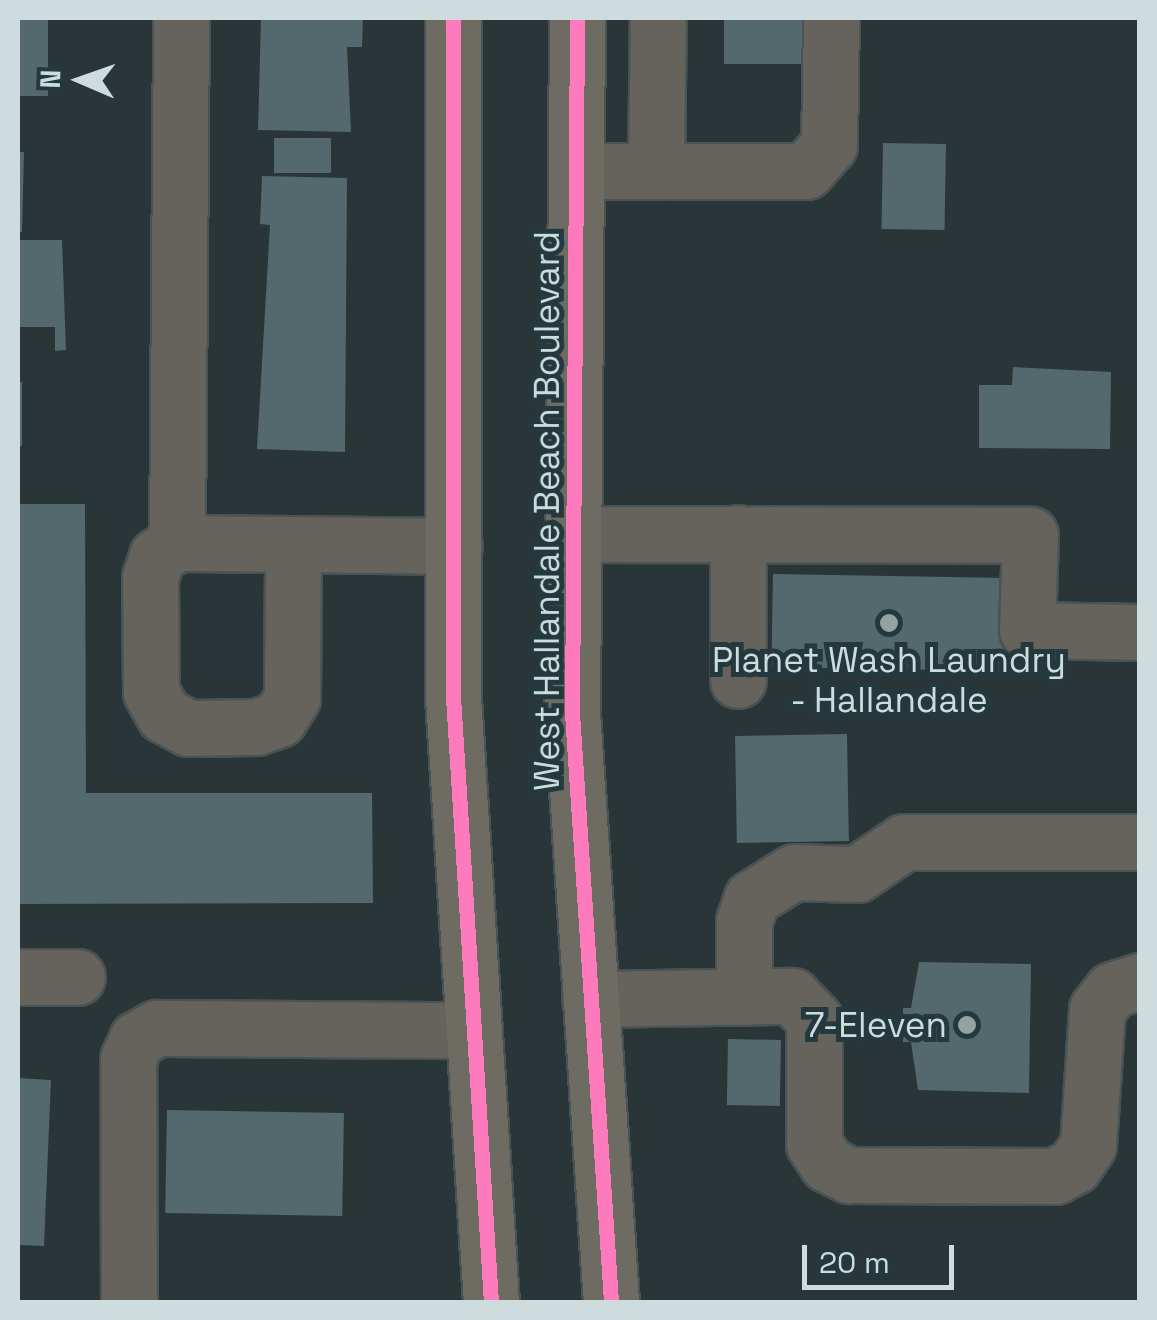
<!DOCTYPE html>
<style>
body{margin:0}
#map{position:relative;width:1157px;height:1320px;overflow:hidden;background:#2a3537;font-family:"Space Grotesk",sans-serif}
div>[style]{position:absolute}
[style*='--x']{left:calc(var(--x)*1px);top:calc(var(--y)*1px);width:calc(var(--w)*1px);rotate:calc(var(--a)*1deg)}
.building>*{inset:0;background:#53696d;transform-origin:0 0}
.roads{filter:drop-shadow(2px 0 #495254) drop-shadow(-2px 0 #495254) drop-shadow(0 2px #495254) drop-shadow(0 -2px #495254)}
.minor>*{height:55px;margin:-27.5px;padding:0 27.5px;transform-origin:27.5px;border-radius:27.5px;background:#66635c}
.major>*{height:55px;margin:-27.5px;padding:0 27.5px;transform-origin:27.5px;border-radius:27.5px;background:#6d6b62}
.cycleway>*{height:15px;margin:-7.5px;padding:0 7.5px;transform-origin:7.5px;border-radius:7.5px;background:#fd7abc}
.dots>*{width:28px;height:28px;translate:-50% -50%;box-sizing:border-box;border:5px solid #24393d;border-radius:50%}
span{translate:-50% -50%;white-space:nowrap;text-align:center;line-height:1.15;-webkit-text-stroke:10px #24393d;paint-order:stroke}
.street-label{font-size:35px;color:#cfdcde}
.poi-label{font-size:35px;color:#cfdcde}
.right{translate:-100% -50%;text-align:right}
.frame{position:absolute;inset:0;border:20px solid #cfdcde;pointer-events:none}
.north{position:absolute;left:30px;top:30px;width:100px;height:100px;-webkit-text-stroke:8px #24393d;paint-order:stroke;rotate:272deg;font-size:28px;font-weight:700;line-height:40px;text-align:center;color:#cfdcde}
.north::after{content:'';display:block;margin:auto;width:35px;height:45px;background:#cfdcde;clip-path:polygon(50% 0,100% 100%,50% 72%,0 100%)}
.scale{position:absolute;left:802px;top:1245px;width:152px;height:45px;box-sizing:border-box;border:5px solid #cfdcde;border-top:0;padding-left:12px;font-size:30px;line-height:35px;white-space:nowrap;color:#cfdcde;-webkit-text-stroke:8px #24393d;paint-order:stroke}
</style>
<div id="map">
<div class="building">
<div style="clip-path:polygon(261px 18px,363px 18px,362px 47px,347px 47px,351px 132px,258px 130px)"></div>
<div style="left:724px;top:18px;width:89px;height:46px"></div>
<div style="left:18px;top:20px;width:30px;height:76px"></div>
<div style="left:274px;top:138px;width:57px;height:35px"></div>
<div style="left:883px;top:143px;width:63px;height:86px;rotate:1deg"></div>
<div style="clip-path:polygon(18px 152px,24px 152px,22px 232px,18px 232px)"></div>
<div style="clip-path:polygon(262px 176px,347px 178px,345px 452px,257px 449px,270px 225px,260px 224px)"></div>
<div style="clip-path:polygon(18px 240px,62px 240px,66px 350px,55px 351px,55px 327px,18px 327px)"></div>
<div style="clip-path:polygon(1013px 367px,1111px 372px,1110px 449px,979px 448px,979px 385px,1012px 385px)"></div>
<div style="left:18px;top:382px;width:4px;height:64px"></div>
<div style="clip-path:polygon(18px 504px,85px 504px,86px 793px,372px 793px,373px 903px,18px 904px)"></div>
<div style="left:773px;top:574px;width:234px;height:93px;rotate:1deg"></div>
<div style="left:847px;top:734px;width:107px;height:112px;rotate:89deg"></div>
<div style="clip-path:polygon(919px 962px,1031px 964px,1029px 1093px,918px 1090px,911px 1042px,903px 1042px,903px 1008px,911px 1008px)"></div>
<div style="left:728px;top:1039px;width:53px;height:66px;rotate:1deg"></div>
<div style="clip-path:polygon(18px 1078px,51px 1080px,44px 1246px,18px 1245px)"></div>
<div style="left:167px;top:1110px;width:177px;height:103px;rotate:1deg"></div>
</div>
<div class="roads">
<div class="minor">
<div style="--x:576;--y:171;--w:230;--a:0"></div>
<div style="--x:806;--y:171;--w:35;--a:-49"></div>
<div style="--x:829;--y:145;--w:127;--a:-89.1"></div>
<div style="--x:656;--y:171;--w:153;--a:-89.3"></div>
<div style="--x:573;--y:534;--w:457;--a:0.1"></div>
<div style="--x:1030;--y:535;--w:95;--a:91.8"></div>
<div style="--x:1027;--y:630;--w:113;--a:1"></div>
<div style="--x:177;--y:543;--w:525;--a:-89.56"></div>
<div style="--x:293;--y:544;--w:116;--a:-179.5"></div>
<div style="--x:177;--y:543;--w:24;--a:147"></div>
<div style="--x:157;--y:556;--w:22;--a:108"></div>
<div style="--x:150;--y:577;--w:115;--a:89.5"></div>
<div style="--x:151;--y:692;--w:26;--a:61"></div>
<div style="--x:164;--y:715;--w:27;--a:28"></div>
<div style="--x:188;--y:728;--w:68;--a:-0.8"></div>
<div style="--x:256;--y:727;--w:24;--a:-19"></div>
<div style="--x:279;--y:719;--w:25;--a:-58"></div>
<div style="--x:292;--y:698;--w:154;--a:-89.6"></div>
<div style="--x:293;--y:544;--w:161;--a:0.7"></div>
<div style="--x:738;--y:680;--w:147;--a:-90"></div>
<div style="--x:18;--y:977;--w:59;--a:0"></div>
<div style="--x:744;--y:997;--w:76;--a:-90"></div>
<div style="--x:744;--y:921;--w:24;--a:-71"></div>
<div style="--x:752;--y:898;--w:49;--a:-31.8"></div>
<div style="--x:794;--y:872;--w:63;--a:1.8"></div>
<div style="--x:857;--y:874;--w:57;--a:-34.2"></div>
<div style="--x:904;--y:842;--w:236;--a:0"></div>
<div style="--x:590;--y:999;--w:202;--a:-0.9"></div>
<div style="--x:792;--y:996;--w:32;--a:46"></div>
<div style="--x:814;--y:1019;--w:125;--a:90"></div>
<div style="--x:814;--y:1144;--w:24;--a:57"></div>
<div style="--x:827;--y:1164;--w:25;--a:27"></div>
<div style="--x:849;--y:1175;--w:206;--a:0.3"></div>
<div style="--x:1055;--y:1176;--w:21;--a:-28"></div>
<div style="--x:1074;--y:1166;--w:25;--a:-56"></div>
<div style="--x:1088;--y:1145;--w:136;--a:-86.2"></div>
<div style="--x:1097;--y:1009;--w:24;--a:-52"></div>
<div style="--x:1112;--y:990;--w:29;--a:-18"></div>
<div style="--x:129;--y:1302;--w:243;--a:-90.2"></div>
<div style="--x:128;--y:1059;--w:22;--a:-66"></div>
<div style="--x:137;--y:1039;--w:23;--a:-29"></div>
<div style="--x:157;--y:1028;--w:317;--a:0.4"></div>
</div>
<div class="major">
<div style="--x:453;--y:18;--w:679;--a:90"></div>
<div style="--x:453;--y:697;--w:606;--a:86.41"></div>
<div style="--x:577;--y:18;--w:695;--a:90.41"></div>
<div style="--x:572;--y:713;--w:590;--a:86.21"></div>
</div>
</div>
<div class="cycleway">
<div style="--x:453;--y:18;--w:679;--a:90"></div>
<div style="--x:453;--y:697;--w:606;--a:86.41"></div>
<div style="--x:577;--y:18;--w:695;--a:90.41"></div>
<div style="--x:572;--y:713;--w:590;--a:86.21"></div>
</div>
<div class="dots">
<div style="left:889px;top:623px;background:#95a2a4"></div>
<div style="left:967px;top:1025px;background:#95a2a4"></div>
</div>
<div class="street-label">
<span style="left:547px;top:511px;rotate:-90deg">West Hallandale Beach Boulevard</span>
</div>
<div class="poi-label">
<span style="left:889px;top:680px">Planet Wash Laundry<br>- Hallandale</span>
<span class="right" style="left:947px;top:1025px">7-Eleven</span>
</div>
<div class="frame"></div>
<div class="north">N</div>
<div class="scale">20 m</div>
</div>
